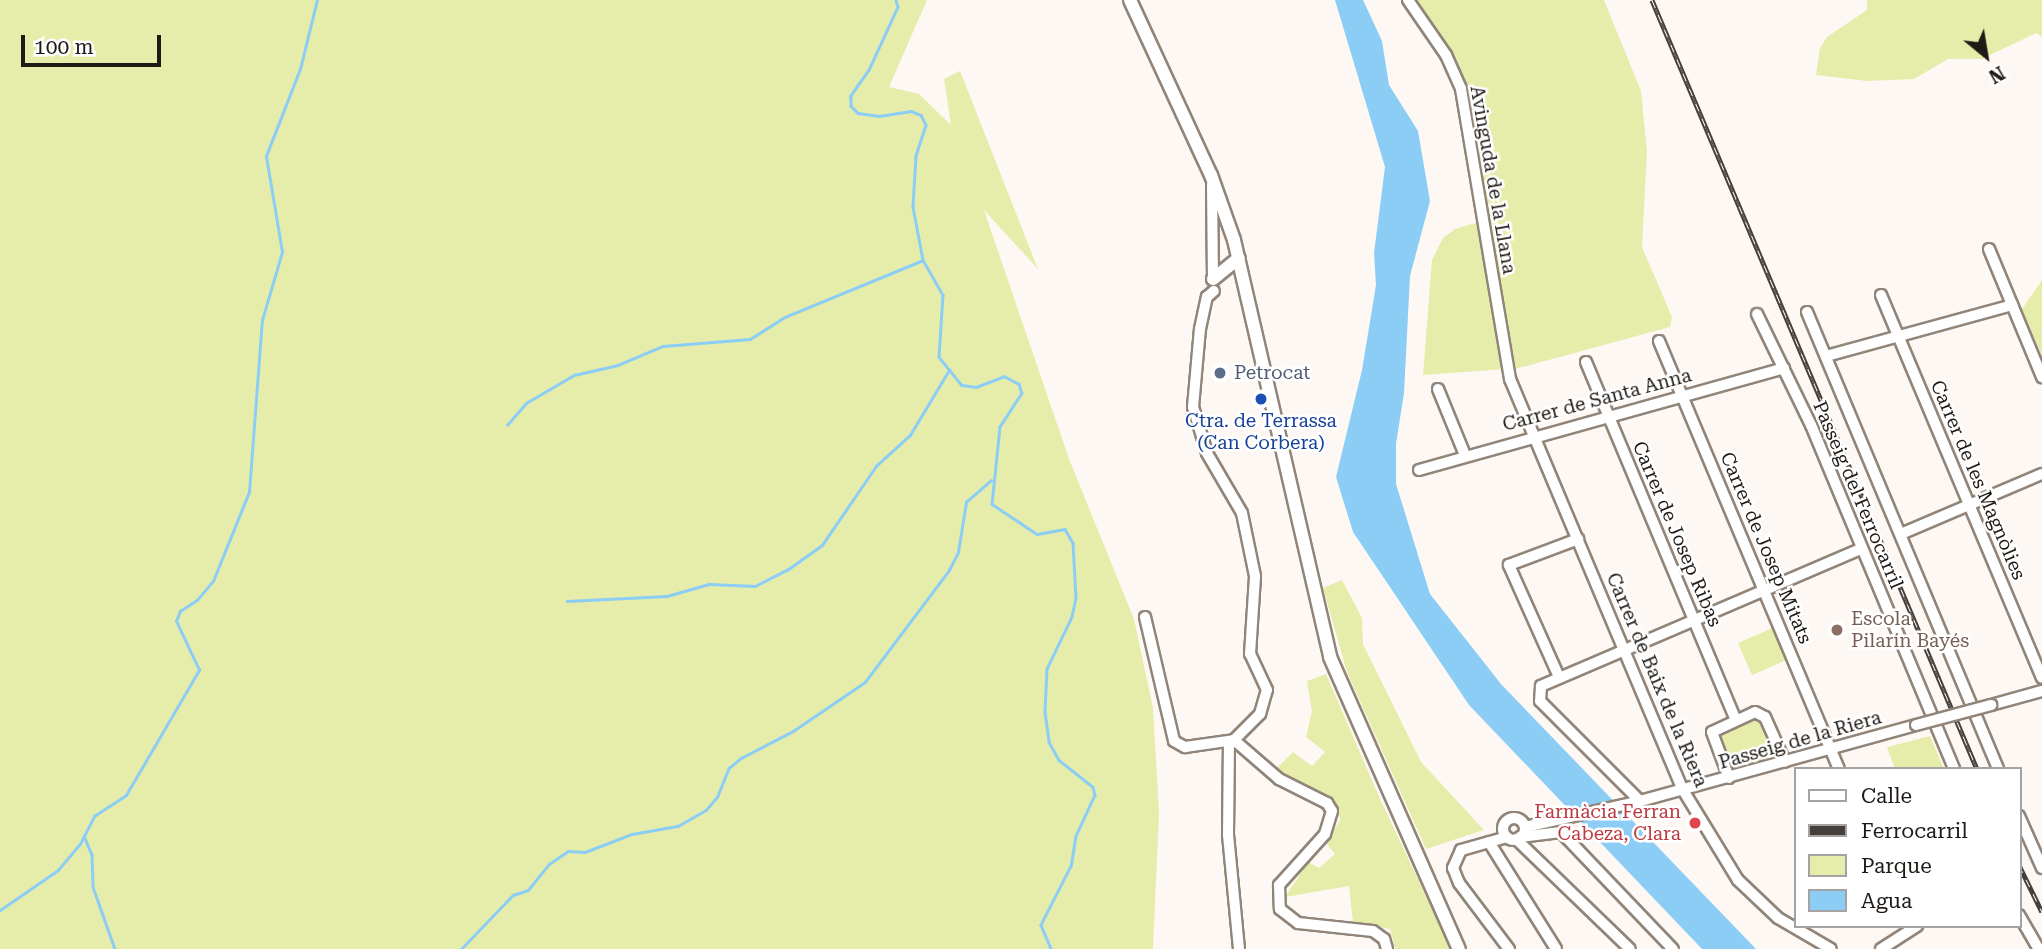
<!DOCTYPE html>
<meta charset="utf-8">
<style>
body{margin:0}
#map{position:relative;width:2042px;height:949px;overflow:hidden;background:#fef8f4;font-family:"Roboto Serif",serif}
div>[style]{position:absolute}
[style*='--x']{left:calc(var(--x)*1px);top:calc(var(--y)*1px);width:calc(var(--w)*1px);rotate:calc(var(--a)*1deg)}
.green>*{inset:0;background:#e6edaa;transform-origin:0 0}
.water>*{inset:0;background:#8ccdf6}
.stream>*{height:2.5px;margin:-1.25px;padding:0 1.25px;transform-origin:1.25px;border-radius:1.25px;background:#8ccdf6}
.roads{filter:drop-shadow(2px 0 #918479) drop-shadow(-2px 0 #918479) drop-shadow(0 2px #918479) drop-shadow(0 -2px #918479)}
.minor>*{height:10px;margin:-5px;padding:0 5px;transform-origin:5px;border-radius:5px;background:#fff}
.minor>.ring{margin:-5px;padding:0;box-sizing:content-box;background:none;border:10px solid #fff;border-radius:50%}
.major>*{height:12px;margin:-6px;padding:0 6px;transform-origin:6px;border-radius:6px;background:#fff}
.rail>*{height:5px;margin-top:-2.5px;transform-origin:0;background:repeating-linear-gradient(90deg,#fff 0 8px,#443f3b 0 16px);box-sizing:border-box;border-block:2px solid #443f3b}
.bridges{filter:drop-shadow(2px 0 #918479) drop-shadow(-2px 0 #918479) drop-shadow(0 2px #918479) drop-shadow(0 -2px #918479)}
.minor-bridge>*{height:10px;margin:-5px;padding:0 5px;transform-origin:5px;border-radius:5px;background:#fff}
.dots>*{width:19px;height:19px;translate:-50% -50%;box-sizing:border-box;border:4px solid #fff;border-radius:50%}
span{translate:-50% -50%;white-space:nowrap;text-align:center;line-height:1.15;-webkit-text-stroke:5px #fff;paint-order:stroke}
.street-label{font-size:19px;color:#1f1a16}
.service-label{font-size:19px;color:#4e5e75}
.left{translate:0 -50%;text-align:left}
.transit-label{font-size:19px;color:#164399}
.education-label{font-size:19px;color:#785e54}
.health-label{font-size:19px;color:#be3a42}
.right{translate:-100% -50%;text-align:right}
.legend{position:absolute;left:1794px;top:767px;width:228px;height:161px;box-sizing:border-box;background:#fff;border:2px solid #a5a3a2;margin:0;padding:9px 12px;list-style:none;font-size:21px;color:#1f1a16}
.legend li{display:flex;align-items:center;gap:14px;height:35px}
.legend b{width:35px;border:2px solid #a5a3a2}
.north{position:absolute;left:1951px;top:21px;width:70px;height:70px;-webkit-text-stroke:5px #fff;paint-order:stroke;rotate:150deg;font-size:19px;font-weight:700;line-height:28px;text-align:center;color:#1f1a16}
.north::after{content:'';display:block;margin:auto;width:24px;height:32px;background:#1f1a16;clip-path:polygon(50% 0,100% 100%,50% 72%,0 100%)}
.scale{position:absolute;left:21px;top:35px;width:140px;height:32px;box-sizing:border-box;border:4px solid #1f1a16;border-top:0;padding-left:9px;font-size:21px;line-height:24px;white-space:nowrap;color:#1f1a16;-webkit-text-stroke:5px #fff;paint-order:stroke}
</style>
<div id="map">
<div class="green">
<div style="clip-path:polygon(0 0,927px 0,889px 87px,919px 94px,951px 125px,944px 79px,960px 71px,1038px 269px,984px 210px,1069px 459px,1134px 619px,1153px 708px,1159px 812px,1153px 949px,0 949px)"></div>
<div style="clip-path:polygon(1412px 0,1604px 0,1641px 91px,1647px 151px,1642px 247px,1672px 317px,1670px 327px,1519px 368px,1423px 375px,1432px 260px,1443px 238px,1455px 229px,1489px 219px,1464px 81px,1449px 51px)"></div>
<div style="clip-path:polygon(1867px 0,2042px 0,2042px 37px,2036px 33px,1982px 59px,1948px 59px,1914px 79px,1867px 81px,1816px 75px,1820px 48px,1827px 37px,1867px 10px)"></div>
<div style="clip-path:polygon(2042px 280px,2042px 356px,2022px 309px)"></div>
<div style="clip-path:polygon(1342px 580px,1362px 618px,1363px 644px,1421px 762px,1484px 830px,1426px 849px,1347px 672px,1323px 588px)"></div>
<div style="left:1779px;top:625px;width:35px;height:45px;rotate:66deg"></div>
<div style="clip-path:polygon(1326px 674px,1381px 801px,1451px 949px,1395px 949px,1390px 929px,1353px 922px,1349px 886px,1285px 897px,1308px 862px,1319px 868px,1335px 854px,1326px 843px,1340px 820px,1337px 805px,1274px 771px,1293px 752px,1312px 766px,1325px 752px,1306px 737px,1312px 711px,1307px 681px)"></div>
<div style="clip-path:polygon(1759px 711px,1785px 762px,1729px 778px,1712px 732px)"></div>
<div style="clip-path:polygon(1930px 736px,1944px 769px,1895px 769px,1887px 747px)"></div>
</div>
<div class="water">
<div style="clip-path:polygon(1335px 0,1363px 0,1382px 41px,1389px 85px,1418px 131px,1430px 201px,1410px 276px,1404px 393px,1396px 444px,1396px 484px,1430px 594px,1501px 684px,1756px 949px,1702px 949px,1469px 705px,1353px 532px,1336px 477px,1362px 370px,1376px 285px,1374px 253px,1385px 167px)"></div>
</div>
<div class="stream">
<div style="--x:896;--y:0;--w:7;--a:74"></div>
<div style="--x:898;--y:7;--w:69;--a:114.7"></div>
<div style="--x:869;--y:70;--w:32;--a:125"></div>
<div style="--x:851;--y:96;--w:10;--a:90"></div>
<div style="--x:851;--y:106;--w:10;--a:45"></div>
<div style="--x:858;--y:113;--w:21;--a:8"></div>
<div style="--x:879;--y:116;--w:32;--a:-9"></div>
<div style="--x:911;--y:111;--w:11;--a:22"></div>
<div style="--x:921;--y:115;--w:11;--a:63"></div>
<div style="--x:926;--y:125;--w:33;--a:108"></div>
<div style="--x:916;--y:156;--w:51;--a:93.4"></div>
<div style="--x:913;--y:207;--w:54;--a:79.3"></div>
<div style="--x:923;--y:260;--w:40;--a:60.3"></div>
<div style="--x:943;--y:295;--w:62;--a:93.7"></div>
<div style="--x:939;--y:357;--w:36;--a:51"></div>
<div style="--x:962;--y:385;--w:14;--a:8"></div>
<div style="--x:976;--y:387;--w:30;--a:-21"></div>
<div style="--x:1004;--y:376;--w:17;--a:28"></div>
<div style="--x:1019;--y:384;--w:9;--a:72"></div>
<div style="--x:1022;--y:393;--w:40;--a:122.9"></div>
<div style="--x:1000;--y:427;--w:77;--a:95.9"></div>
<div style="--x:992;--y:504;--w:54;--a:33.7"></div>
<div style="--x:1037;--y:534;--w:28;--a:-10"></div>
<div style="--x:1065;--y:529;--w:16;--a:60"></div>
<div style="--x:1073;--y:543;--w:55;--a:86.9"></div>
<div style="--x:1076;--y:598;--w:19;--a:102"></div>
<div style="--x:1072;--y:617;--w:58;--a:115.7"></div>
<div style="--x:1047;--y:669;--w:43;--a:92.7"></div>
<div style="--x:1045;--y:712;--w:30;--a:82"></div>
<div style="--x:1049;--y:742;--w:21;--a:61"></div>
<div style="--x:1059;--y:760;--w:43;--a:38.5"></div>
<div style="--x:1093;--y:787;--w:8;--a:76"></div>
<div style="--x:1095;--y:795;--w:45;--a:114.9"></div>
<div style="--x:1076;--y:836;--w:30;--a:99"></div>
<div style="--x:1071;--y:866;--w:66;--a:117"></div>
<div style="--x:1041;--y:925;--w:26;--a:67"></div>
<div style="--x:507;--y:425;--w:29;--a:-49"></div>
<div style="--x:526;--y:403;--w:56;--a:-30.3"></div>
<div style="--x:574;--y:375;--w:45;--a:-12.8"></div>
<div style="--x:618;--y:365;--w:49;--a:-22.9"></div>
<div style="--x:663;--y:346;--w:87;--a:-4.6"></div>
<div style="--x:750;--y:339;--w:41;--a:-32.2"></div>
<div style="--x:785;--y:317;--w:149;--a:-22.4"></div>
<div style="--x:567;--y:601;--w:100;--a:-2.9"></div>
<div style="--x:667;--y:596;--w:44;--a:-15.9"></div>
<div style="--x:709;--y:584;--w:46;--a:2.5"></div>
<div style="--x:755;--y:586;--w:36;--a:-27"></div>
<div style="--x:787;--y:570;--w:43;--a:-35.5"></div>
<div style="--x:822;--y:545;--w:96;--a:-55.6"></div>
<div style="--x:876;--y:466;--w:46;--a:-42.4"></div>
<div style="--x:910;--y:435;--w:76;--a:-59"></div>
<div style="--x:84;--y:836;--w:21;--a:67"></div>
<div style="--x:92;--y:855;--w:32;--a:88"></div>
<div style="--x:93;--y:887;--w:66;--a:70.5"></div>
<div style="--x:0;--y:910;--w:70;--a:-34.6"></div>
<div style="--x:58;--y:870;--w:34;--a:-50"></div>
<div style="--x:80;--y:844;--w:31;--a:-63"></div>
<div style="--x:94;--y:816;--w:38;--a:-33"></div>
<div style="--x:126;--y:795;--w:145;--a:-59.7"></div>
<div style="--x:199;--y:670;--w:54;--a:-115.1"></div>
<div style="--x:176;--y:621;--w:11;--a:-68"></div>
<div style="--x:180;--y:611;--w:20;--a:-33"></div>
<div style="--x:197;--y:600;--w:25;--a:-50"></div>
<div style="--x:213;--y:581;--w:96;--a:-68"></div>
<div style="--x:249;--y:492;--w:172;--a:-85.7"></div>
<div style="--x:262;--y:320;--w:71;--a:-73.6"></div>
<div style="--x:282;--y:252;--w:97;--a:-99.5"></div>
<div style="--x:266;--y:156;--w:93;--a:-68.7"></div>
<div style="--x:300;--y:69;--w:71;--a:-76.2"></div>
<div style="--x:461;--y:949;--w:75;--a:-46.1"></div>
<div style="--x:513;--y:895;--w:16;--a:-18"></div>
<div style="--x:528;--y:890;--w:33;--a:-51"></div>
<div style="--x:549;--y:864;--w:23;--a:-34"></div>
<div style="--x:568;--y:851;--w:17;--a:3"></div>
<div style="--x:585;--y:852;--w:50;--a:-21"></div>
<div style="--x:632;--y:834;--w:47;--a:-9.9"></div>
<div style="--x:678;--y:826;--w:32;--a:-30"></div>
<div style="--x:706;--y:810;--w:17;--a:-50"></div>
<div style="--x:717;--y:797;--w:31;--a:-68"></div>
<div style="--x:729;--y:768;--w:16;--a:-40"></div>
<div style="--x:741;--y:758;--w:59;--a:-27.4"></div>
<div style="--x:793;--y:731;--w:87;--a:-34.2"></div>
<div style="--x:865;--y:682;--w:140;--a:-53.1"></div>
<div style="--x:949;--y:570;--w:20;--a:-63"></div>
<div style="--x:958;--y:552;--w:51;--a:-80.9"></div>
<div style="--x:966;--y:502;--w:33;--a:-41"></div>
</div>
<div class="roads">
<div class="minor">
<div style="--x:1408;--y:0;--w:67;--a:55.4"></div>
<div style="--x:1446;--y:55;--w:37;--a:66"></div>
<div style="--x:1461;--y:89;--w:294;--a:80.4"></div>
<div style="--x:1510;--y:379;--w:446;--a:67.2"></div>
<div style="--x:1683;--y:790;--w:105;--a:58.6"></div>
<div style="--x:1738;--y:880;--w:55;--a:43.5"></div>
<div style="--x:1778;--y:918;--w:61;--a:30.3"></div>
<div style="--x:1212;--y:185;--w:94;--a:89.4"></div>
<div style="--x:1989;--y:249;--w:139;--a:67.5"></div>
<div style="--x:1881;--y:295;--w:415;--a:67.2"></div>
<div style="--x:1807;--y:312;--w:495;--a:67.3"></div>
<div style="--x:1757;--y:314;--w:123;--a:64.1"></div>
<div style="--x:1811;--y:425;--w:373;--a:67.4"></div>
<div style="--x:1659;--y:341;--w:464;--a:67.2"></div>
<div style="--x:1826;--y:356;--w:193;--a:-15.3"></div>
<div style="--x:1586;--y:362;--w:388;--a:67.3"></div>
<div style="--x:1438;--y:389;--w:71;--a:67.8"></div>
<div style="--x:1419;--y:470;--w:379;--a:-15.6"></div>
<div style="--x:1901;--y:534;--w:153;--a:-23.1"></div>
<div style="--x:1145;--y:617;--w:127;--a:76.8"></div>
<div style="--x:1174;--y:741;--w:13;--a:29"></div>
<div style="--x:1185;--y:747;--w:49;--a:-8.1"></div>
<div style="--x:1234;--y:740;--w:37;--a:-45"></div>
<div style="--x:1260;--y:714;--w:25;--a:-74"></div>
<div style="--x:1267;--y:690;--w:40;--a:-115"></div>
<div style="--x:1250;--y:654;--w:78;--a:-86.3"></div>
<div style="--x:1255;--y:576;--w:64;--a:-101.7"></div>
<div style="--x:1242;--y:513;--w:69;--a:-120.3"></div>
<div style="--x:1207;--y:453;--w:48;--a:-106.9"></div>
<div style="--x:1193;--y:407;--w:78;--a:-84.9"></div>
<div style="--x:1200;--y:329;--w:33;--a:-78"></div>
<div style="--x:1207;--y:297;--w:9;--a:-41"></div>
<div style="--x:1559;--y:677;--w:123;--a:-114.1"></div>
<div style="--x:1509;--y:565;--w:74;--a:-20.6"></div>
<div style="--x:1991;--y:705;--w:53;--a:-15.4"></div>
<div style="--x:1729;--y:778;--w:49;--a:-110.3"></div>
<div style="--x:1712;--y:732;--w:47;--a:-24.9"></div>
<div style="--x:1755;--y:712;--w:11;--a:27"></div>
<div style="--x:1765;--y:717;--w:49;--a:66"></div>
<div style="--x:1640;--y:801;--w:141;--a:-135"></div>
<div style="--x:1540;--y:701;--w:15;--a:-86"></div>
<div style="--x:1541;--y:686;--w:348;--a:-23.2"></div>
<div style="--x:2019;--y:816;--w:57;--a:66.1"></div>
<div class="ring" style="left:1503px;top:818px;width:12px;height:12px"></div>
<div style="--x:1525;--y:827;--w:118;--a:-12.7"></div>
<div style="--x:1640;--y:801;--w:286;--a:-15.4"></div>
<div style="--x:1507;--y:837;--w:48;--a:164.2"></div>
<div style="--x:1461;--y:850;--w:20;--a:114"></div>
<div style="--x:1453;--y:868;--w:16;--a:68"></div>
<div style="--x:1459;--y:883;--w:83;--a:52.9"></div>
<div style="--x:1520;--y:837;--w:41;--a:-7"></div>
<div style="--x:1561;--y:832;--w:162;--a:46.3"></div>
<div style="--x:1516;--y:839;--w:158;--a:44"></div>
<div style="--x:1489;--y:842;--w:126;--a:57.9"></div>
<div style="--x:2019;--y:915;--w:39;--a:60"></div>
<div style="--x:1239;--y:949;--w:115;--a:-95.5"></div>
<div style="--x:1228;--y:835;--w:89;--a:-89.4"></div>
<div style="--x:1229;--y:746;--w:8;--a:-50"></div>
<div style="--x:1234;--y:740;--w:60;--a:40.9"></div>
<div style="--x:1279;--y:779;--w:54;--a:26.6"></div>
<div style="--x:1327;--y:803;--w:9;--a:58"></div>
<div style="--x:1332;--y:811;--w:24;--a:107"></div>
<div style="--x:1325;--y:834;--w:69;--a:132"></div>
<div style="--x:1279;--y:885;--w:24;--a:88"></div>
<div style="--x:1280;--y:909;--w:23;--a:38"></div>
<div style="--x:1298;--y:923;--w:75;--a:6.1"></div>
<div style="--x:1373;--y:931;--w:14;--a:36"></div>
<div style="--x:1384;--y:939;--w:10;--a:73"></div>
<div style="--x:1881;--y:949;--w:43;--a:-32.6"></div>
</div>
<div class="major">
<div style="--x:1130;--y:0;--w:193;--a:65.2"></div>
<div style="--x:1211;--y:175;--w:69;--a:70.5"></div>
<div style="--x:1234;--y:240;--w:428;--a:77"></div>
<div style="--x:1330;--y:657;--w:319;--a:66.2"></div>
<div style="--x:1213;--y:279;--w:33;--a:-39"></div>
</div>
</div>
<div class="rail">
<div style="--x:1652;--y:0;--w:835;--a:67.09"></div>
<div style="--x:2019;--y:865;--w:52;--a:63.9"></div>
</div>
<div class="bridges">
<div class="minor-bridge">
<div style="--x:1916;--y:725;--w:78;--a:-14.9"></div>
</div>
</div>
<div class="dots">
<div style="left:1220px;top:373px;background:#5c6f8a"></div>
<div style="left:1261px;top:399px;background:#1a4fb4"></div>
<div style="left:1837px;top:630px;background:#8d6e63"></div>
<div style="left:1695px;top:823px;background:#e0444e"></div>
</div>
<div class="street-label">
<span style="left:1493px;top:180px;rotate:80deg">Avinguda de la Llana</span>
<span style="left:1597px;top:400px;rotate:-15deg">Carrer de Santa Anna</span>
<span style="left:1978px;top:480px;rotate:67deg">Carrer de les Magnòlies</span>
<span style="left:1858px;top:495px;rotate:67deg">Passeig del Ferrocarril</span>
<span style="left:1677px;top:534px;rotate:67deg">Carrer de Josep Ribas</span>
<span style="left:1766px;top:548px;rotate:67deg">Carrer de Josep Mitats</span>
<span style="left:1657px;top:680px;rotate:67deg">Carrer de Baix de la Riera</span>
<span style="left:1800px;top:740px;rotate:-16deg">Passeig de la Riera</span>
</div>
<div class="service-label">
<span class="left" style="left:1234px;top:373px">Petrocat</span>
</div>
<div class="transit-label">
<span style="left:1261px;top:432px">Ctra. de Terrassa<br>(Can Corbera)</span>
</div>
<div class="education-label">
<span class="left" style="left:1851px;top:630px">Escola<br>Pilarín Bayés</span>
</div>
<div class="health-label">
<span class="right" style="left:1681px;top:823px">Farmàcia Ferran<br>Cabeza, Clara</span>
</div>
<ul class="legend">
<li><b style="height:9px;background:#fff"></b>Calle</li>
<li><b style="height:9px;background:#443f3b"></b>Ferrocarril</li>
<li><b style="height:19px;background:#e6edaa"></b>Parque</li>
<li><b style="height:19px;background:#8ccdf6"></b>Agua</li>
</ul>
<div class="north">N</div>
<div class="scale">100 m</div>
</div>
